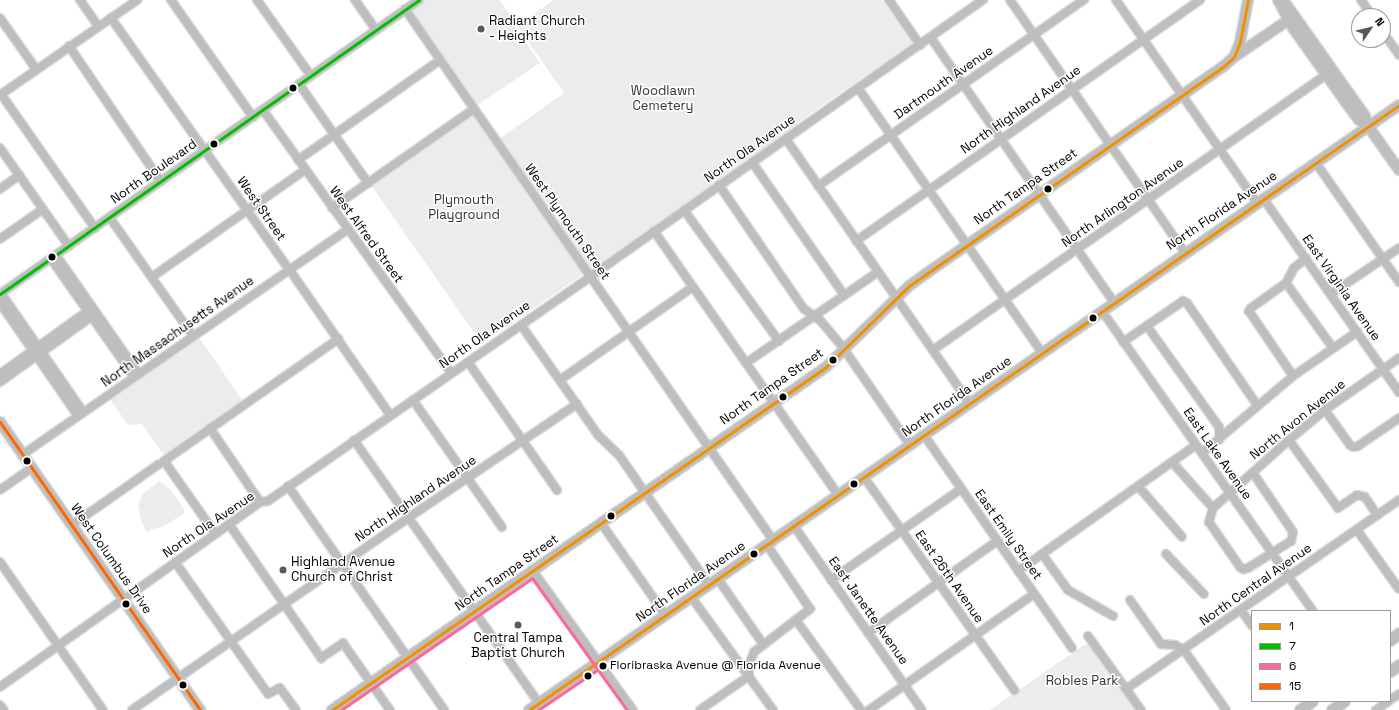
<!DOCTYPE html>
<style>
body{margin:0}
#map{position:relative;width:1399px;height:710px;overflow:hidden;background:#fff;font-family:"Space Grotesk",sans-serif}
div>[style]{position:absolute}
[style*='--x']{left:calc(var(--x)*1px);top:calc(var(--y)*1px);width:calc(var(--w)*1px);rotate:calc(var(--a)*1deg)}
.green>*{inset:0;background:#ececec}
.roads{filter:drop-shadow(1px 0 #dbdbdb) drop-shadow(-1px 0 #dbdbdb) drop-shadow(0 1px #dbdbdb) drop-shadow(0 -1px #dbdbdb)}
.minor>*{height:8px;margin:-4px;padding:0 4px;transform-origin:4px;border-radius:4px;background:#bebebe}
.major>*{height:10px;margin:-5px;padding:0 5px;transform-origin:5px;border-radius:5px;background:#bebebe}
.highway>*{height:11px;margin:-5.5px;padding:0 5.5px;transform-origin:5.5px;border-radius:5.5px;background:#bebebe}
.bus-1>*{height:3px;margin:-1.5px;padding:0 1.5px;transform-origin:1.5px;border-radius:1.5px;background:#f29100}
.bus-2>*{height:3px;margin:-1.5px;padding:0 1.5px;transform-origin:1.5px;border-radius:1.5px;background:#00bf00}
.bus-3>*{height:3px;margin:-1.5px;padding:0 1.5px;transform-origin:1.5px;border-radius:1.5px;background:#f69}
.bus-4>*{height:3px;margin:-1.5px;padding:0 1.5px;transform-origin:1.5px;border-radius:1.5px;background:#f60}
.dots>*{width:11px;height:11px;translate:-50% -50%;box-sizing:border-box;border:2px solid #fff;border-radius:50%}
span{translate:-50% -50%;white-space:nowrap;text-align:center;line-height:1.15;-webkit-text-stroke:3px #fff;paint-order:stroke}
.bus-label{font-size:12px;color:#000}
.left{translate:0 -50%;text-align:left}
.poi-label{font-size:13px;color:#000}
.street-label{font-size:13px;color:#000}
.park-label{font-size:13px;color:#333}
.legend{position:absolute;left:1251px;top:610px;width:140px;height:92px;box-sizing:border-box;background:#fff;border:1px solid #999;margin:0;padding:5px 7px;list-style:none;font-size:12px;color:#000}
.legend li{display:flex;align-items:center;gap:8px;height:20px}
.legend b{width:20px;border:1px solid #999}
.north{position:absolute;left:1351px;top:8px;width:40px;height:40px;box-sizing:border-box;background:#fff;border:1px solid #999;border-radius:50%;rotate:55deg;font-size:11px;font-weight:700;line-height:16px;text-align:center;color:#000}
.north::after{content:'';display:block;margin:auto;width:14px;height:18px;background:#595959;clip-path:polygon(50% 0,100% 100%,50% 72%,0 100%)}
</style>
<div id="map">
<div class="green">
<div style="clip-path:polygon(423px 0,500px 0,515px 24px,515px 27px,540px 63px,476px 106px,409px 10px)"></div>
<div style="clip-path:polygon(553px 0,882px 0,913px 43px,810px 114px,787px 132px,592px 271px,590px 270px,499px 139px,564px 93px,517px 26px)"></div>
<div style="clip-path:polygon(469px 116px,473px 116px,478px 118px,585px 273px,482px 344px,371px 185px)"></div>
<div style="clip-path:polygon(198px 336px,245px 404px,166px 458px,142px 424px,128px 425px,109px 398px)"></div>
<div style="clip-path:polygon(159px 481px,170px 489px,184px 509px,184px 513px,163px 527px,152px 529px,147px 532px,141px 521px,138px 504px,143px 494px)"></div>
<div style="clip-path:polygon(1091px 644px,1138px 710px,990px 710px,1084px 645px)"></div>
</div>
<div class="roads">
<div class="minor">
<div style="--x:80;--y:0;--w:32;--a:55"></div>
<div style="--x:171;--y:0;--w:143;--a:55"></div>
<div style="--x:257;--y:0;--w:93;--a:54.6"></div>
<div style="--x:355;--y:0;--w:37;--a:55"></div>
<div style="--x:889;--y:0;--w:55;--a:55.4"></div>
<div style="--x:1010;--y:0;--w:308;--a:55.3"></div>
<div style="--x:1116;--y:0;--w:247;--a:55.2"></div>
<div style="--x:1361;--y:0;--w:19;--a:55"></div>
<div style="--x:405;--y:9;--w:646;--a:55.28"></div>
<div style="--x:0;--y:18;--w:62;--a:54.8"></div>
<div style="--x:111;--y:18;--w:308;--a:54.7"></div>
<div style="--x:289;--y:269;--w:178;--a:55.3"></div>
<div style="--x:1383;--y:32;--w:28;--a:55"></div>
<div style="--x:931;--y:38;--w:321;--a:55.3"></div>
<div style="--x:69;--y:46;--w:164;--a:55.9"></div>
<div style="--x:299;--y:84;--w:121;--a:55.1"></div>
<div style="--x:858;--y:88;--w:323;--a:55.2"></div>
<div style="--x:1;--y:94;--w:164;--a:55"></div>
<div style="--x:0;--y:95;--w:167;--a:-34.7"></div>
<div style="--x:263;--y:110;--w:323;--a:54.4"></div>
<div style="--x:786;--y:139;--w:323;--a:55.2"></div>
<div style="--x:0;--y:148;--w:120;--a:54.9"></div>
<div style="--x:298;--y:160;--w:172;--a:-35.1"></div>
<div style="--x:752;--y:162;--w:162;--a:55.3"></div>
<div style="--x:1316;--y:163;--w:145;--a:55.1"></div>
<div style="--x:719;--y:185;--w:150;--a:55.6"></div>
<div style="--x:804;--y:309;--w:19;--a:35"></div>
<div style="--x:820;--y:320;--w:38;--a:50"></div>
<div style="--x:844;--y:349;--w:116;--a:55.5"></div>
<div style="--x:818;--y:186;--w:325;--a:-35"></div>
<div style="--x:0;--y:189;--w:24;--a:-36"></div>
<div style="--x:1263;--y:198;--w:237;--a:55"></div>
<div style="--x:332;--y:208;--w:173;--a:-34.9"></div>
<div style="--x:684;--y:210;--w:162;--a:54.1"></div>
<div style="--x:110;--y:218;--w:144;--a:54.9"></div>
<div style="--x:654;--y:231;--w:322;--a:55.1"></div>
<div style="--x:0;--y:239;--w:52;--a:-34.9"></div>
<div style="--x:856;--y:241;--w:420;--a:-35"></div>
<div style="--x:56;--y:255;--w:145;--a:55.1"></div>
<div style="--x:1306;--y:258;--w:16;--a:140"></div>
<div style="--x:1294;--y:268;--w:17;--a:118"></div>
<div style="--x:1286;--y:283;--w:80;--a:54.1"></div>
<div style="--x:51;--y:259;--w:144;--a:54.9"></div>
<div style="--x:152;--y:277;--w:187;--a:-35"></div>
<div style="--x:1286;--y:283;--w:43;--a:144.5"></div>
<div style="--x:1251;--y:308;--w:4;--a:124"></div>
<div style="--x:1249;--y:311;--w:78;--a:55.9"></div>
<div style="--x:1;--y:293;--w:145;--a:55.4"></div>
<div style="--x:0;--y:294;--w:512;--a:-35.06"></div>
<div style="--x:1331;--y:294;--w:82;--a:-34.1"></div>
<div style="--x:0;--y:303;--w:137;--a:55.4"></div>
<div style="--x:1102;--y:311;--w:367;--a:54.9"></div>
<div style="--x:521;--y:325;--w:134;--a:55"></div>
<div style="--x:598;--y:435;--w:29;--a:44"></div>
<div style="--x:619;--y:455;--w:158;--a:55.3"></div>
<div style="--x:1147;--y:326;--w:124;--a:54.5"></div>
<div style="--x:1219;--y:427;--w:13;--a:90"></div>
<div style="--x:1123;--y:342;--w:73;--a:-34.3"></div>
<div style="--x:1183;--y:301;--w:4;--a:27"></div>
<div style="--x:1187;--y:303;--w:124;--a:55.5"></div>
<div style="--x:933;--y:350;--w:480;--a:-35"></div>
<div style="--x:468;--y:362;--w:156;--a:55.2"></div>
<div style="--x:746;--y:363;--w:160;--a:-34.6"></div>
<div style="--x:0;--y:374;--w:113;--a:-35.7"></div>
<div style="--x:560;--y:380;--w:162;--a:-35"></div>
<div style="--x:0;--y:382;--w:117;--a:-35.6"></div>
<div style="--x:413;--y:400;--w:155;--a:55"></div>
<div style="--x:1325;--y:410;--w:43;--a:54.5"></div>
<div style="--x:1350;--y:445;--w:4;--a:27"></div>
<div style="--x:1354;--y:447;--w:4;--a:-14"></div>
<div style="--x:1358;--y:446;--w:50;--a:-34.3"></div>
<div style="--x:210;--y:428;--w:89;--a:56"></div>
<div style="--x:924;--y:435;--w:259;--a:55.2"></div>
<div style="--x:354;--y:440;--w:322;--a:54.9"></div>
<div style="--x:1289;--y:440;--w:84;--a:54.2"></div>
<div style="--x:1338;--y:508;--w:23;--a:-34"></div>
<div style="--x:1357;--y:495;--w:8;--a:14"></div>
<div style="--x:1365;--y:497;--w:22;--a:56"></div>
<div style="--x:1202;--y:453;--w:119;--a:-40.2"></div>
<div style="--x:1293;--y:376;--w:78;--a:-34.5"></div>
<div style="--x:22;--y:455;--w:397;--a:-34.7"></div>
<div style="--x:1172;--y:462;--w:62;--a:48.3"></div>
<div style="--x:864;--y:477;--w:261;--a:54.8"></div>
<div style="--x:288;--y:486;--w:273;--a:55.1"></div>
<div style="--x:1138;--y:486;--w:67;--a:49.2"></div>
<div style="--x:0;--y:490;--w:38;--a:-35"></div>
<div style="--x:1213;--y:508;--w:102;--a:-41.8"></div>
<div style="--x:1289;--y:440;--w:47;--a:-39.8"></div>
<div style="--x:1325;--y:410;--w:90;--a:-35.1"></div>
<div style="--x:1213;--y:508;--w:15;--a:106"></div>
<div style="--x:1209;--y:522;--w:55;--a:55.4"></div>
<div style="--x:1240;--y:567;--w:4;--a:34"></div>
<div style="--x:1243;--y:569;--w:5;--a:-11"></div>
<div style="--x:1248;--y:568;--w:51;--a:-32.1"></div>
<div style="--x:1291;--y:541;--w:9;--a:-77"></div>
<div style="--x:1293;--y:532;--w:71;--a:-124.1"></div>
<div style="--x:601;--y:523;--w:113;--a:55"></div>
<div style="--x:229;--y:524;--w:163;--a:55.5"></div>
<div style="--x:321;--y:658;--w:27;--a:-34"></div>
<div style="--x:343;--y:643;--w:82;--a:55"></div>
<div style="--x:72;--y:525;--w:106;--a:-35"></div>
<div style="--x:794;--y:526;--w:224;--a:55.2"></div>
<div style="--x:1357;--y:530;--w:72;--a:54.6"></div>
<div style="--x:217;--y:533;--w:6;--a:-141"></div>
<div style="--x:212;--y:529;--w:83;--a:-125.2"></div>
<div style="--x:164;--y:461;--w:213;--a:-35"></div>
<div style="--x:1042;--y:554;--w:44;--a:54.2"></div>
<div style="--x:1068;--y:590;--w:52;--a:30"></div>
<div style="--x:1166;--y:554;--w:55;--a:46.5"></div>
<div style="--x:0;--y:562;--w:180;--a:55.2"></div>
<div style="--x:175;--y:562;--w:161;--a:54.8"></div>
<div style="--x:268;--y:694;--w:13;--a:-27"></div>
<div style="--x:280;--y:688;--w:27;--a:54"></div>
<div style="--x:533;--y:571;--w:171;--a:54.3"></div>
<div style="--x:1018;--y:571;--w:218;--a:-35.3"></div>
<div style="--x:718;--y:579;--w:79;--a:55.3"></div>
<div style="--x:831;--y:580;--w:159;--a:-35"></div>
<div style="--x:692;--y:598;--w:138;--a:54.1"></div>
<div style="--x:1130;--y:600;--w:54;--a:54.8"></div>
<div style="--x:1161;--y:644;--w:14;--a:4"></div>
<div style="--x:1175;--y:645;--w:10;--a:29"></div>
<div style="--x:1184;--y:650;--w:73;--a:55"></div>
<div style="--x:1241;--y:610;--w:19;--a:55"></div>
<div style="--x:796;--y:620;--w:111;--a:54.2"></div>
<div style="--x:868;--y:633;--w:158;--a:-35.5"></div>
<div style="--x:1088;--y:636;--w:91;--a:54.4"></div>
<div style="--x:749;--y:676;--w:12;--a:-90"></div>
<div style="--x:749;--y:664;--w:13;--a:-67"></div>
<div style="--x:754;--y:652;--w:71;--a:-37.5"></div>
<div style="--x:810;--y:609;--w:77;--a:-123.9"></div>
<div style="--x:0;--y:687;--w:319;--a:-35.4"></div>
<div style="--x:260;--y:502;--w:8;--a:-7"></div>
<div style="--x:268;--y:501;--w:392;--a:-34.8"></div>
<div style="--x:590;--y:277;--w:481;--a:-35.2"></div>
<div style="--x:1126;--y:689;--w:332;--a:-34.7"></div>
<div style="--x:1390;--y:700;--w:11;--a:-34"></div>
<div style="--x:0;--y:705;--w:6;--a:51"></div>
<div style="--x:132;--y:710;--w:336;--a:-34.8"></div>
<div style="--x:408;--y:518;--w:204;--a:-34"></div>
<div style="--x:700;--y:710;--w:60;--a:-34.8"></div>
<div style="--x:869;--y:710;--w:202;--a:-35.1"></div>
<div style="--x:1376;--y:710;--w:16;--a:-35"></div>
</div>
<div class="major">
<div style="--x:1278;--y:0;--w:32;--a:62"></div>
<div style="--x:1293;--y:28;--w:93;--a:54.6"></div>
<div style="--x:1347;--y:104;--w:20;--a:53"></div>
<div style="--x:1359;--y:120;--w:11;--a:34"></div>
<div style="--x:1283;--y:0;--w:142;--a:54.7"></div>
<div style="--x:1365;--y:116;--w:10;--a:73"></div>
<div style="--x:1368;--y:126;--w:54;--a:54.8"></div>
<div style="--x:1234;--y:57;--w:73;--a:-34.3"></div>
<div style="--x:0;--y:422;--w:351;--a:55.2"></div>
<div style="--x:332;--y:710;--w:601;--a:-34.77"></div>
<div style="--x:826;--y:367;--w:116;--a:-44.3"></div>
<div style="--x:909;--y:286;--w:22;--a:-36"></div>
<div style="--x:927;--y:273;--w:362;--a:-34.9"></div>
<div style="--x:1224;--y:66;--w:13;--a:-42"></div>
<div style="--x:1234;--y:57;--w:16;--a:-68"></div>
<div style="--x:1240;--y:42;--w:43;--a:-79.2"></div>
<div style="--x:529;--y:710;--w:1060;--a:-34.81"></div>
</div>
<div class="highway">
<div style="--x:1390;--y:640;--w:11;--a:-38"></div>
<div style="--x:1390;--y:671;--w:11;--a:-34"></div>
<div style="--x:1300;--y:710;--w:15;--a:-37"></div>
<div style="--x:1332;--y:710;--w:15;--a:-37"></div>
</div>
</div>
<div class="bus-1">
<div style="--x:332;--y:710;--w:601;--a:-34.77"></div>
<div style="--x:826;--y:367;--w:116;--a:-44.3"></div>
<div style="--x:909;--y:286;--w:384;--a:-34.9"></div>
<div style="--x:1224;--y:66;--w:13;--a:-42"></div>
<div style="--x:1234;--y:57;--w:16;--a:-68"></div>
<div style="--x:1240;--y:42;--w:43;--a:-79.2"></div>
<div style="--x:529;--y:710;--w:1060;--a:-34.81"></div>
</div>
<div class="bus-2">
<div style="--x:0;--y:294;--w:512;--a:-35.06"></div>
</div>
<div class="bus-3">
<div style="--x:341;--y:710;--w:232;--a:-34.6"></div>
<div style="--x:532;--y:578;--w:163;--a:54.3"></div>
<div style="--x:538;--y:710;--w:78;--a:-34.1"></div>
</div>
<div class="bus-4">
<div style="--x:0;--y:422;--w:351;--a:55.2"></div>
</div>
<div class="dots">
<div style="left:481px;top:29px;background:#595959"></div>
<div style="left:293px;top:88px;background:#000"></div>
<div style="left:214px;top:144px;background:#000"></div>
<div style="left:1048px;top:189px;background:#000"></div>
<div style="left:52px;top:257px;background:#000"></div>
<div style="left:1093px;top:318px;background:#000"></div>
<div style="left:833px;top:360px;background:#000"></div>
<div style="left:783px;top:397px;background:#000"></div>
<div style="left:27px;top:461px;background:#000"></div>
<div style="left:854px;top:484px;background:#000"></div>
<div style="left:611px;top:516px;background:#000"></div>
<div style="left:754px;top:554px;background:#000"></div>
<div style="left:283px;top:570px;background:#595959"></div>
<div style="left:126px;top:604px;background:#000"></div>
<div style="left:518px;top:625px;background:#595959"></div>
<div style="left:603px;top:666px;background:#000"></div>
<div style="left:588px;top:676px;background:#000"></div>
<div style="left:183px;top:685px;background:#000"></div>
</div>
<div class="bus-label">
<span class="left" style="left:610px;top:666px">Floribraska Avenue @ Florida Avenue</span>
</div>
<div class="poi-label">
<span class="left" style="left:489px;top:29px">Radiant Church<br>- Heights</span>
<span class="left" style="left:291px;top:570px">Highland Avenue<br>Church of Christ</span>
<span style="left:518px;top:646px">Central Tampa<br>Baptist Church</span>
</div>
<div class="street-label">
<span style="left:944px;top:83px;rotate:-35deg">Dartmouth Avenue</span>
<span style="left:1021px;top:110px;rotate:-35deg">North Highland Avenue</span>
<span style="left:750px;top:149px;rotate:-35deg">North Ola Avenue</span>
<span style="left:154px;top:172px;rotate:-35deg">North Boulevard</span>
<span style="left:1026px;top:187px;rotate:-35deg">North Tampa Street</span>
<span style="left:1123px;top:203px;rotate:-35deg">North Arlington Avenue</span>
<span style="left:261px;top:209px;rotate:55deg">West Street</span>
<span style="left:1222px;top:211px;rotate:-34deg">North Florida Avenue</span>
<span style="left:567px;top:222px;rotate:55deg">West Plymouth Street</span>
<span style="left:366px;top:235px;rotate:54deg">West Alfred Street</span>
<span style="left:1341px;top:288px;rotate:55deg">East Virginia Avenue</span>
<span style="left:178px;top:332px;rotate:-35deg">North Massachusetts Avenue</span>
<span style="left:485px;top:335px;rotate:-35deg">North Ola Avenue</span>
<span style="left:772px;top:387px;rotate:-35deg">North Tampa Street</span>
<span style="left:957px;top:397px;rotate:-35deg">North Florida Avenue</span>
<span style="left:1298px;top:420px;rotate:-39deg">North Avon Avenue</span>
<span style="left:1217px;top:454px;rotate:55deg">East Lake Avenue</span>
<span style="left:416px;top:499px;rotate:-34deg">North Highland Avenue</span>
<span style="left:209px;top:525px;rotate:-34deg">North Ola Avenue</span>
<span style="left:1008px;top:535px;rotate:55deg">East Emily Street</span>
<span style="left:111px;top:559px;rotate:55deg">West Columbus Drive</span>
<span style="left:507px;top:573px;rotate:-35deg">North Tampa Street</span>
<span style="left:949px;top:577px;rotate:55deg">East 26th Avenue</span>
<span style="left:691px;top:582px;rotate:-35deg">North Florida Avenue</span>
<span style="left:1256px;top:585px;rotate:-35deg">North Central Avenue</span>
<span style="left:868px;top:611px;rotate:55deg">East Janette Avenue</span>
</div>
<div class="park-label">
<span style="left:663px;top:99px">Woodlawn<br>Cemetery</span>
<span style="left:464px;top:208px">Plymouth<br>Playground</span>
<span style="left:1082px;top:681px">Robles Park</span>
</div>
<ul class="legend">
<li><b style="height:5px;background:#f29100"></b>1</li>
<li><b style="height:5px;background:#00bf00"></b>7</li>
<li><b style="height:5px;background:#f69"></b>6</li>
<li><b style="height:5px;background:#f60"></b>15</li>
</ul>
<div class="north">N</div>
</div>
